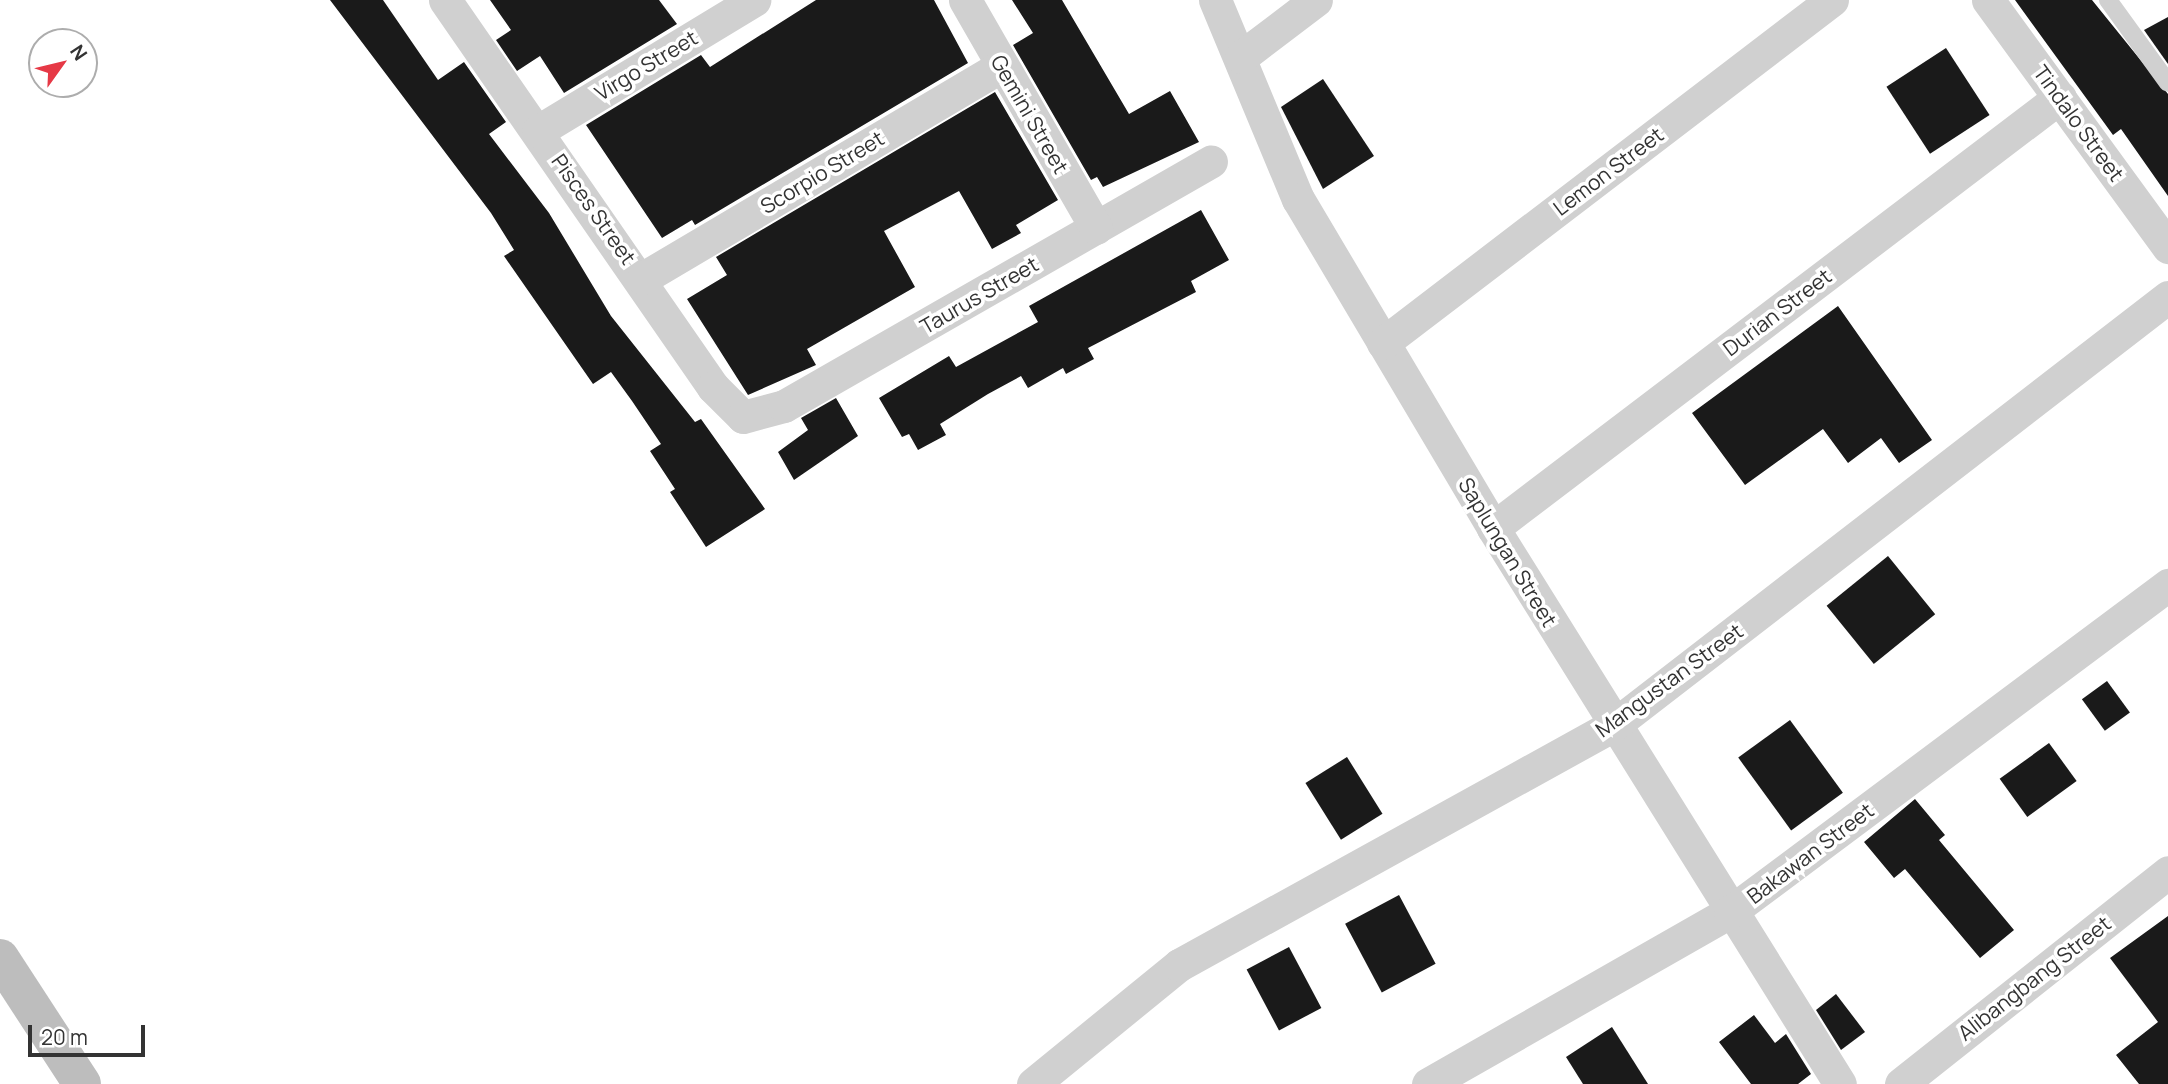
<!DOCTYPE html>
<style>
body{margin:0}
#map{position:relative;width:2168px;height:1084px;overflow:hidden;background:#fff;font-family:Manrope,sans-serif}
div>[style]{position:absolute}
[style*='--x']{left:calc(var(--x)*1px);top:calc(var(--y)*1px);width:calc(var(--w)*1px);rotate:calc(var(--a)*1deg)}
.building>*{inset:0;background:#1a1a1a;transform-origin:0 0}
.lane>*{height:18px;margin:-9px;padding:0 9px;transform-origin:9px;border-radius:9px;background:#d0d0d0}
.street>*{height:33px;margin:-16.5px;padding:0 16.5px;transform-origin:16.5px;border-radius:16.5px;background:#d0d0d0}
.secondary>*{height:38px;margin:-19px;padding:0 19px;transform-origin:19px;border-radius:19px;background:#bdbdbd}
span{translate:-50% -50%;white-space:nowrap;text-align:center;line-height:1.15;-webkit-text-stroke:7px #fff;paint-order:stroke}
.street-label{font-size:21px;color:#333}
.north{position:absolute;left:28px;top:28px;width:70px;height:70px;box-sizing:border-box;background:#fff;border:2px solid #adadad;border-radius:50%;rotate:56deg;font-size:19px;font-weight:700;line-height:28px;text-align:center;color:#333}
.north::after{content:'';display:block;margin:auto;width:24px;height:32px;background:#e63946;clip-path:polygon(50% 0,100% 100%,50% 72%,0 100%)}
.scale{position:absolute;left:28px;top:1025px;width:117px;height:32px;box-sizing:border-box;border:4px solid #333;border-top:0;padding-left:9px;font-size:21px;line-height:24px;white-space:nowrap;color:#333;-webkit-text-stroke:5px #fff;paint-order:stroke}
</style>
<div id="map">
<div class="building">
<div style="clip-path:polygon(330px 0,383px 0,438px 80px,464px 62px,506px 122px,489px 134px,549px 213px,611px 316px,695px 422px,701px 419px,765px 509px,706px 547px,670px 492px,675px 489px,650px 451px,661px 444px,632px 401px,611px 372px,593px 384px,504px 256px,514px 250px,491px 213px)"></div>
<div style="clip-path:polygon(490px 0,659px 0,677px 24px,564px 93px,540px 56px,517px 71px,496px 40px,511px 30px)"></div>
<div style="clip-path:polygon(816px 0,934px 0,968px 63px,695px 225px,692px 220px,662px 238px,586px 125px,701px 55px,710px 67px)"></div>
<div style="clip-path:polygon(1012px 0,1062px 0,1129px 114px,1170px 91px,1199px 142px,1103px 187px,1097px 177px,1091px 180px,1013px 45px,1033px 33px)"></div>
<div style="clip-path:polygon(2015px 0,2092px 0,2168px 94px,2168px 196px,2121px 129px,2113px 135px)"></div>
<div style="clip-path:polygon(2168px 17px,2168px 64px,2144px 30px)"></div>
<div style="left:1946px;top:48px;width:80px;height:71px;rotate:57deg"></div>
<div style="clip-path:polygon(1323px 79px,1374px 156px,1323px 189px,1281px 107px)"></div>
<div style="clip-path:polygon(995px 92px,1058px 200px,1016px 225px,1021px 233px,992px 249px,959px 191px,884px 231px,915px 287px,807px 349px,816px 365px,748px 395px,687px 299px,727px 275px,716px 257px)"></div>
<div style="clip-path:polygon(1201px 210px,1229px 260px,1191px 281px,1196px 292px,1088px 348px,1094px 359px,1066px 374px,1063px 368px,1028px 388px,1021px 376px,988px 394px,940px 424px,946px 435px,918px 450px,909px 434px,902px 437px,879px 398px,949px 356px,956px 367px,1038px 322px,1029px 306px)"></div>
<div style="clip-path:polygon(1838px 306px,1932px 440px,1899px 463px,1881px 438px,1848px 463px,1823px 429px,1745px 485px,1692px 413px)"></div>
<div style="clip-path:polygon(836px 398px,858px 436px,794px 480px,778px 452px,808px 430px,801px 418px)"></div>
<div style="left:1888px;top:556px;width:75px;height:79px;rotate:51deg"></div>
<div style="left:2107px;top:681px;width:39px;height:31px;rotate:54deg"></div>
<div style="left:1790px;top:720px;width:90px;height:64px;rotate:54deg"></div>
<div style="left:2049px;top:743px;width:47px;height:61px;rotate:54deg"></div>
<div style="left:1347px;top:757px;width:67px;height:49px;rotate:58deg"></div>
<div style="clip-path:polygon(1915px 799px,1945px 835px,1939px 840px,2014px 930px,1980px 958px,1905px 869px,1894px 878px,1864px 842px)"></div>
<div style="left:1399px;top:895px;width:78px;height:61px;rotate:62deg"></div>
<div style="clip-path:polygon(2168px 916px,2168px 1084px,2139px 1084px,2116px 1055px,2158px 1022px,2110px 958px)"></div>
<div style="left:1289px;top:947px;width:69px;height:48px;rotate:62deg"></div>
<div style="clip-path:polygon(1836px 994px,1865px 1032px,1841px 1050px,1816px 1010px)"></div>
<div style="clip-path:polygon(1754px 1015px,1775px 1043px,1786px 1034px,1811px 1074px,1798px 1084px,1751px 1084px,1719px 1042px)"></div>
<div style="clip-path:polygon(1612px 1027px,1648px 1084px,1583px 1084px,1566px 1057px)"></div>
</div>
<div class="lane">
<div style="--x:2108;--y:0;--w:102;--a:54.1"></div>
</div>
<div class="street">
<div style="--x:445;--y:0;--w:471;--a:55.3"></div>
<div style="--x:713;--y:387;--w:42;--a:45"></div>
<div style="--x:743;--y:417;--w:42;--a:-15"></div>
<div style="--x:784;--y:406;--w:492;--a:-29.8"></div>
<div style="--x:965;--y:0;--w:263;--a:60.1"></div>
<div style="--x:1215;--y:0;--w:216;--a:67.4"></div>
<div style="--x:1298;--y:199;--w:382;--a:59.3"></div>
<div style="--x:1493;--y:528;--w:655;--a:58.03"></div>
<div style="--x:1988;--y:0;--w:306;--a:53.9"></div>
<div style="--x:1241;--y:57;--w:94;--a:-37.2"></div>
<div style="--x:538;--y:131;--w:253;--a:-31.2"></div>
<div style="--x:643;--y:278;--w:416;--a:-30.6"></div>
<div style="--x:1383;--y:343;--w:565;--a:-37.38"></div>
<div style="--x:1493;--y:528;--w:712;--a:-37.24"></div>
<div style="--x:1033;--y:1084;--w:188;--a:-39.2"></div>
<div style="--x:1179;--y:965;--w:497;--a:-28.9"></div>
<div style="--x:1614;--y:725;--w:700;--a:-37.69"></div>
<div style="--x:1428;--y:1084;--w:348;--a:-29.7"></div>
<div style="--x:1730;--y:912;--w:547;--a:-36.74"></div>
<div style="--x:1901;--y:1084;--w:341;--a:-38.4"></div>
</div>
<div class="secondary">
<div style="--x:0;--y:958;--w:150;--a:56.9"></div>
</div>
<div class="street-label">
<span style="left:646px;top:65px;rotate:-31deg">Virgo Street</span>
<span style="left:1030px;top:114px;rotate:60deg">Gemini Street</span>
<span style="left:2079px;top:123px;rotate:54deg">Tindalo Street</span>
<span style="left:1608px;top:171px;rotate:-37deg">Lemon Street</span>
<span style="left:822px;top:172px;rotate:-31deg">Scorpio Street</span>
<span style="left:594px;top:209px;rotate:55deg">Pisces Street</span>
<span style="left:979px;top:295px;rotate:-30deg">Taurus Street</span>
<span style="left:1777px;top:312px;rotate:-37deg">Durian Street</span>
<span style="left:1508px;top:552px;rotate:59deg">Saplungan Street</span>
<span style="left:1669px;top:680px;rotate:-36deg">Mangustan Street</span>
<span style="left:1810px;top:853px;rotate:-37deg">Bakawan Street</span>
<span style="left:2034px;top:978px;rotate:-38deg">Alibangbang Street</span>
</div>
<div class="north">N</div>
<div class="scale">20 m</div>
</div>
